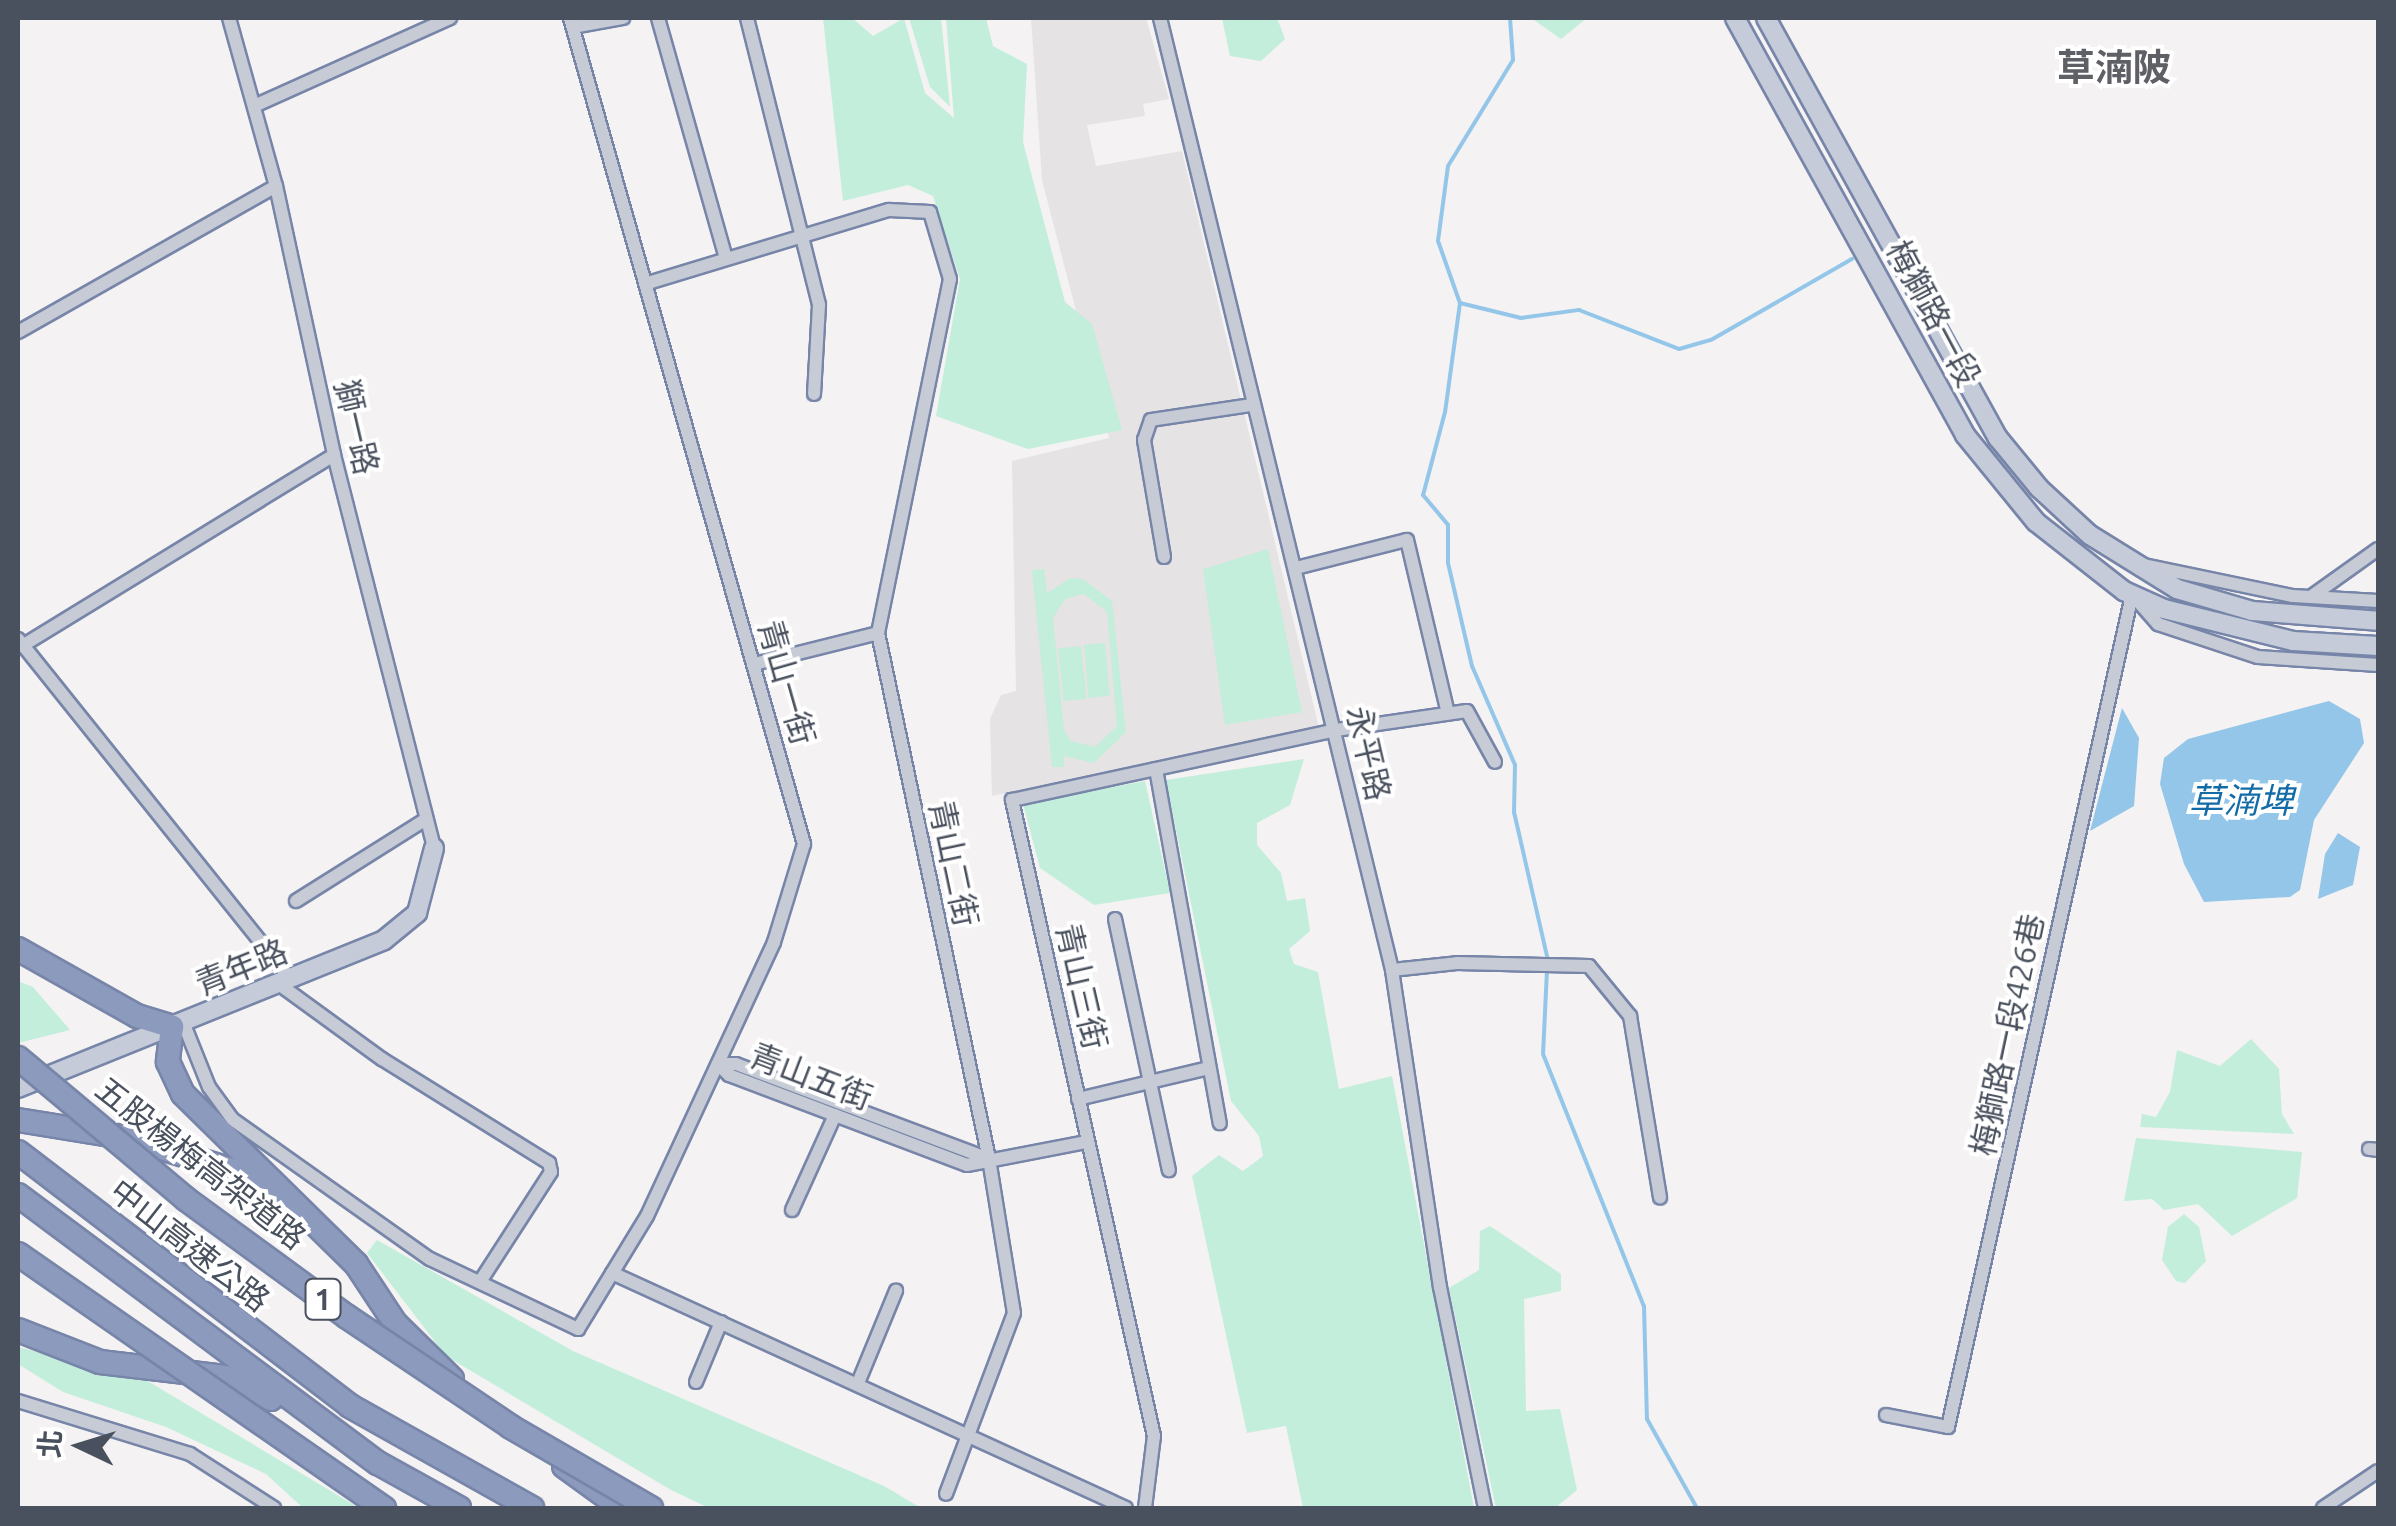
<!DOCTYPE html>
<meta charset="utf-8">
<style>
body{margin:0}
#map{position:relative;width:2396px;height:1526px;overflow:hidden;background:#f4f2f2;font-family:Ubuntu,"Noto Sans TC",sans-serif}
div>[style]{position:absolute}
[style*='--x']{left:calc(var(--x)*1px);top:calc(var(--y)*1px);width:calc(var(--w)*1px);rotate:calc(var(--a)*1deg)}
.education>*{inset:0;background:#e5e3e3}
.green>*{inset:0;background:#c3eedc;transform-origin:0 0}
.water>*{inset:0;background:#93c6e9}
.stream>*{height:4px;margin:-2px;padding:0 2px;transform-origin:2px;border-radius:2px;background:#93c6e9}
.roads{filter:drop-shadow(2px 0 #7785a9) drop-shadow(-2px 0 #7785a9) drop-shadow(0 2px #7785a9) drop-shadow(0 -2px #7785a9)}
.street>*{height:12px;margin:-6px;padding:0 6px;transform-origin:6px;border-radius:6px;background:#c6cbd5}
.secondary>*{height:18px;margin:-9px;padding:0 9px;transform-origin:9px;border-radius:9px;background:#c5cbd9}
.highway>*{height:22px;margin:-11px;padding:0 11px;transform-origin:11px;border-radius:11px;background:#8c9abd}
.bridges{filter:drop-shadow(2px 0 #7785a9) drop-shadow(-2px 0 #7785a9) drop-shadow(0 2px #7785a9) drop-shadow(0 -2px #7785a9)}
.highway-bridge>*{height:22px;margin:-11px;padding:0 11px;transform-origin:11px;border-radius:11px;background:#8c9abd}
span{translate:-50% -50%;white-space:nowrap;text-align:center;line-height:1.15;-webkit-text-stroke:8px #fff;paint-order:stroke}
.shield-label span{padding:2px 8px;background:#fff;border:2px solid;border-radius:8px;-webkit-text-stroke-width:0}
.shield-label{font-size:30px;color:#4a515e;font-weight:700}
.street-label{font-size:32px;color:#4a515e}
.water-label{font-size:35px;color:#136ca8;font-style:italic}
.quarter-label{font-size:38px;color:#5e6066;font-weight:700}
.frame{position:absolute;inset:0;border:20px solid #4a515e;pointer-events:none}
.north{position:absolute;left:30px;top:1396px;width:100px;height:100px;-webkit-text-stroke:8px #fff;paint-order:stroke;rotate:274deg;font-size:28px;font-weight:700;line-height:40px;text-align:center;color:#4a515e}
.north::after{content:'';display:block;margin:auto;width:35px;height:45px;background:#4a515e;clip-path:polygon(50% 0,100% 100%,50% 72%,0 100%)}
</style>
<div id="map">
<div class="education">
<div style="clip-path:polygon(1031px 18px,1146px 18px,1169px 99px,1143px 104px,1145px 116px,1087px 125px,1096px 166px,1182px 151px,1319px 728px,992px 796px,990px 719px,1001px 695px,1016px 691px,1012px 461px,1109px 438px,1042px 180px)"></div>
</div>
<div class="green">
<div style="clip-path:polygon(823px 18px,852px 18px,873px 36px,904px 18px,925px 93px,954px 118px,946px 18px,986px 18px,993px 46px,1027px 64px,1023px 142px,1065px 302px,1092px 324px,1122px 430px,1028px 449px,936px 416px,960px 279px,933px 196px,908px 185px,843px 201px)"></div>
<div style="clip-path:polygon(909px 18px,941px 18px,950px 107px,930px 87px)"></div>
<div style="clip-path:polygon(1222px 18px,1277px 18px,1285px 39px,1261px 61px,1230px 56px)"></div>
<div style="clip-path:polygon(1531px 18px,1587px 18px,1561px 39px)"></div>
<div style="clip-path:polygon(1268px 549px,1302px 712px,1225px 725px,1203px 569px)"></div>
<div style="clip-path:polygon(evenodd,1044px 569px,1047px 593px,1070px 578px,1083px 579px,1112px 601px,1126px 732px,1094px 763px,1064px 756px,1064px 767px,1052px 767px,1032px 570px,1044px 569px,1084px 594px,1107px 612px,1117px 726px,1095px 747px,1071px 741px,1064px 730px,1053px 618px,1065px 599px,1084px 594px)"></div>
<div style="left:1105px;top:643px;width:53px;height:21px;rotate:85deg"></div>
<div style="left:1081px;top:646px;width:53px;height:23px;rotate:84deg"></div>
<div style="clip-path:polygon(1304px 759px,1290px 805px,1257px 823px,1257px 845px,1281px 873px,1287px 901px,1305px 898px,1310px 931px,1289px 949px,1294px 964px,1318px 972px,1339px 1089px,1392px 1076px,1474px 1508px,1303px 1508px,1286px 1426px,1247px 1433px,1192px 1176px,1219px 1155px,1243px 1171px,1263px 1156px,1259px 1136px,1231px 1101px,1166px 780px)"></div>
<div style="clip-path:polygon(1145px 781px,1170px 893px,1094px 905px,1040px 868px,1023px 804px)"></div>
<div style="clip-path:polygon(18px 981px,33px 987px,70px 1030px,18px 1043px)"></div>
<div style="clip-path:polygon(2251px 1039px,2279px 1069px,2282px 1114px,2294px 1134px,2140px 1127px,2142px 1114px,2156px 1117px,2170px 1092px,2177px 1050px,2220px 1066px)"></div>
<div style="clip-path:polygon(2136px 1138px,2302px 1152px,2297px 1198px,2232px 1236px,2198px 1204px,2164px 1210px,2152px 1199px,2124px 1201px)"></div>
<div style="clip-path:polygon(2184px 1214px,2199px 1227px,2206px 1261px,2185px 1283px,2176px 1281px,2162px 1260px,2168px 1227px)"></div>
<div style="clip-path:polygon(1490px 1226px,1561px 1274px,1561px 1291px,1524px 1299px,1526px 1411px,1560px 1409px,1577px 1490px,1555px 1508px,1496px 1508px,1449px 1288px,1479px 1270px,1480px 1231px)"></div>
<div style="clip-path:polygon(377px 1240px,573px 1351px,884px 1486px,921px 1508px,709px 1508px,671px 1490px,446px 1356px,367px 1253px)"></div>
<div style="clip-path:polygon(18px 1347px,141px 1377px,359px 1508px,303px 1508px,266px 1474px,166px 1427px,63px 1392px,18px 1364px)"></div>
</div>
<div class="water">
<div style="clip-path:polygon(2329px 701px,2360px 719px,2364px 743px,2314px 820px,2300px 890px,2290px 897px,2204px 902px,2184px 864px,2160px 784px,2164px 758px,2188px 739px)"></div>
<div style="clip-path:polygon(2122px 708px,2139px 738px,2134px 806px,2090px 831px)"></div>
<div style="clip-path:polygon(2338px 833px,2360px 847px,2353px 885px,2318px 899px,2325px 854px)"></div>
</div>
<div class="stream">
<div style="--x:1510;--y:18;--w:42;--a:85.9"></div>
<div style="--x:1513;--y:60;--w:124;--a:121.5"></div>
<div style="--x:1448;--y:166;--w:76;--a:97.6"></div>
<div style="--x:1438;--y:241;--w:66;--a:70.5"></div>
<div style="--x:1460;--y:303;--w:110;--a:97.8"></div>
<div style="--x:1445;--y:412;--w:86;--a:104.8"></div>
<div style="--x:1423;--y:495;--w:39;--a:50"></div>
<div style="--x:1448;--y:525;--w:38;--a:90"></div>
<div style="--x:1448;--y:563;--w:106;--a:76.9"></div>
<div style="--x:1472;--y:666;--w:108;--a:66.5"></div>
<div style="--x:1515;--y:765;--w:47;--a:91.2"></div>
<div style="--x:1514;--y:812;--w:153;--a:77.1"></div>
<div style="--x:1460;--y:303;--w:63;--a:13.8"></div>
<div style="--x:1521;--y:318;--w:59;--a:-7.9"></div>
<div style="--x:1579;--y:310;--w:107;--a:21.3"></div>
<div style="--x:1679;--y:349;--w:33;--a:-16"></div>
<div style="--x:1711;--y:340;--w:163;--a:-29.9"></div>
<div style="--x:1547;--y:970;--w:84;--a:92.7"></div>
<div style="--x:1543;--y:1054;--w:271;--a:68.2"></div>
<div style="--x:1644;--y:1306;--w:113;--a:88.5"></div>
<div style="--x:1647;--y:1419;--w:102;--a:60.7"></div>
</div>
<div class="roads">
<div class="street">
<div style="--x:229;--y:18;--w:174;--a:74.4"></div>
<div style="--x:276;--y:186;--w:275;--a:77.8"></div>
<div style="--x:334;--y:455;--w:406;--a:75.7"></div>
<div style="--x:658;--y:18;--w:250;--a:74.2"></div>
<div style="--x:747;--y:18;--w:296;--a:75.9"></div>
<div style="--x:819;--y:305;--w:89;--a:93.2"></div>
<div style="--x:1160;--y:18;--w:980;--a:76.3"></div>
<div style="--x:1392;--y:970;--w:321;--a:81.4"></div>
<div style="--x:1440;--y:1287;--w:226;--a:78.5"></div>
<div style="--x:573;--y:27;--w:51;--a:-10.2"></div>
<div style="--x:254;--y:106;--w:215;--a:-24.2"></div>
<div style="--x:648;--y:283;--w:252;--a:-16.9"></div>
<div style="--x:889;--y:210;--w:41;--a:2.8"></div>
<div style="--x:930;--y:212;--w:70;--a:73.4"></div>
<div style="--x:950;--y:279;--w:361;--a:101.5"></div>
<div style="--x:878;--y:633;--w:538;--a:78.08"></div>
<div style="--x:989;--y:1159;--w:156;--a:80.8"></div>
<div style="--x:1014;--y:1313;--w:193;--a:110.6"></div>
<div style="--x:18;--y:332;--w:296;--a:-29.5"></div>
<div style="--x:1164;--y:557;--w:119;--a:-99.7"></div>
<div style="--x:1144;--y:440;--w:21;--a:-71"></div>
<div style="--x:1151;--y:420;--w:101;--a:-8.5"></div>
<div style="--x:2144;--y:565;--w:152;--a:11.8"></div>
<div style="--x:2293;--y:596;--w:85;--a:3.4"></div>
<div style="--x:1296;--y:568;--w:114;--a:-14.2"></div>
<div style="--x:1407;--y:540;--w:178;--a:76.7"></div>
<div style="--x:2312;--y:596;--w:81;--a:-35.5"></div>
<div style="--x:2137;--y:600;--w:32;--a:49"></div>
<div style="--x:2158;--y:624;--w:105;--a:18.3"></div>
<div style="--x:2258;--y:657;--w:120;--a:3.8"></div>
<div style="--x:18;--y:639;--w:437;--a:51.3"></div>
<div style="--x:22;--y:646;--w:366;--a:-31.5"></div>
<div style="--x:754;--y:664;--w:128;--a:-14"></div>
<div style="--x:1156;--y:769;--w:360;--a:79.8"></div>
<div style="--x:296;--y:901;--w:154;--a:-32.2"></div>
<div style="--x:1115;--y:919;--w:257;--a:77.9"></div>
<div style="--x:1392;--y:970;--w:65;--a:-6.1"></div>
<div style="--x:1457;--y:963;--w:132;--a:1.3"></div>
<div style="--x:1589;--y:966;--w:65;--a:50.6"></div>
<div style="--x:1630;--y:1016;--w:184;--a:80.6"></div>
<div style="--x:280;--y:985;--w:126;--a:36"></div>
<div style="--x:382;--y:1059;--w:197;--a:31.9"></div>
<div style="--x:549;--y:1163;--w:9;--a:77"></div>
<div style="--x:551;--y:1172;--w:129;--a:122.9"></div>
<div style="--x:183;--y:1022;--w:70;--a:68.2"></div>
<div style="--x:209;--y:1087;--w:39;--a:54"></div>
<div style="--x:232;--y:1119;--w:242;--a:35.3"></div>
<div style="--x:430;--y:1259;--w:164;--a:25.3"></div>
<div style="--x:578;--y:1329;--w:132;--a:-58.6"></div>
<div style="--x:647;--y:1216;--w:302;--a:-65.1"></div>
<div style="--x:774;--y:942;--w:102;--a:-73"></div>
<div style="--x:804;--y:844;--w:859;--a:-105.82"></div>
<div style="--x:718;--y:1064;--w:16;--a:45"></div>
<div style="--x:729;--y:1075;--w:254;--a:20.7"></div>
<div style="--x:967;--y:1165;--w:122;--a:-10.9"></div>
<div style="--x:718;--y:1064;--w:18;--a:0"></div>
<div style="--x:736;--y:1064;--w:267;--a:20.6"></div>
<div style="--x:1078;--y:1099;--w:135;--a:-13.3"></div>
<div style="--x:2369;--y:1149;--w:9;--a:6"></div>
<div style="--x:792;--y:1210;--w:104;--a:-65.6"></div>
<div style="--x:612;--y:1273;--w:565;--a:24.57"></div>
<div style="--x:696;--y:1382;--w:65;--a:-67.4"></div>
<div style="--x:858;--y:1383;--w:100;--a:-67.6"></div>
<div style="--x:18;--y:1401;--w:180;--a:17.1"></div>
<div style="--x:190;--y:1454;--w:100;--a:32.7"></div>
<div style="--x:1886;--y:1415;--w:63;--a:11"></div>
<div style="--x:1948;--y:1427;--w:852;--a:-77.53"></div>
<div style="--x:1145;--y:1508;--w:73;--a:-82.9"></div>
<div style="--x:1154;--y:1436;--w:652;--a:-102.59"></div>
<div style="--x:1012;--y:800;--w:331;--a:-12.2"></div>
<div style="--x:1336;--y:730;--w:132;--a:-8.3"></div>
<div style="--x:1467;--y:711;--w:58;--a:61.2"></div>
<div style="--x:2323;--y:1508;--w:66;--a:-33.9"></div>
</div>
<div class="secondary">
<div style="--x:1735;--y:18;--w:476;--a:61.1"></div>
<div style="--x:1965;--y:435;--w:112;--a:50.8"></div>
<div style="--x:2036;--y:522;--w:112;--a:38.1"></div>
<div style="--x:2124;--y:591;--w:44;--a:24.2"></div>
<div style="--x:2164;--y:609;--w:133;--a:13.9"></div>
<div style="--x:2293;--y:641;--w:85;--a:3.4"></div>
<div style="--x:1766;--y:18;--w:480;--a:61.1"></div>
<div style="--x:1998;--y:438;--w:65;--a:50.6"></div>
<div style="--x:2039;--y:488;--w:69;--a:42.7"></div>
<div style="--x:2090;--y:535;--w:102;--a:31.8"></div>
<div style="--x:2177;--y:589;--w:78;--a:16.3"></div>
<div style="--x:2252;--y:611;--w:126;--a:4.5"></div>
<div style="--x:18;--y:1088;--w:395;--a:-22"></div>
<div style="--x:384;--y:940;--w:43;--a:-39.3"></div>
<div style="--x:417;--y:913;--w:67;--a:-75.3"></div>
</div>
<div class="highway">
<div style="--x:18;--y:949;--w:137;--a:29.4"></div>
<div style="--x:137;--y:1016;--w:37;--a:17"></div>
<div style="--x:172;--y:1027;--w:35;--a:97"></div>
<div style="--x:168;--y:1062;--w:35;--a:65"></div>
<div style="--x:183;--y:1094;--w:243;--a:44.5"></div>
<div style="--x:356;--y:1264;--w:71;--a:56.5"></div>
<div style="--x:395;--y:1323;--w:80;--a:44.5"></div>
<div style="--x:18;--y:1120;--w:112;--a:9.2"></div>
<div style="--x:129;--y:1138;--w:138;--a:17.3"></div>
<div style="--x:18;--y:1152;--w:418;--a:37.4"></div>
<div style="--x:350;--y:1406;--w:209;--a:29.3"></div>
<div style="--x:18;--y:1195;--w:449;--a:36.7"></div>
<div style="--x:378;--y:1463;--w:93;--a:29.1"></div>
<div style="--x:18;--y:1330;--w:88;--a:21.3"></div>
<div style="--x:100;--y:1362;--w:126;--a:6.8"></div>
<div style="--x:225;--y:1377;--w:51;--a:25.6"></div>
<div style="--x:564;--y:1466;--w:72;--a:35.9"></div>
</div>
</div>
<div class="bridges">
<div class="highway-bridge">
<div style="--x:18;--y:1058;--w:219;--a:40"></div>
<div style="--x:186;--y:1199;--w:198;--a:36.2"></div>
<div style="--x:346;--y:1316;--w:199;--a:33.9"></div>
<div style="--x:511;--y:1427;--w:162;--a:30.1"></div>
<div style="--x:18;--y:1254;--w:446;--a:34.8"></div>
</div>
</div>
<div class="shield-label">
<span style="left:323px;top:1299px">1</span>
</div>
<div class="street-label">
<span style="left:1934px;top:313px;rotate:62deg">梅獅路一段</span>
<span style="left:357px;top:427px;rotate:77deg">獅一路</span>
<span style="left:787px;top:682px;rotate:74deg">青山一街</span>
<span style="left:1369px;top:753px;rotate:77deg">永平路</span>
<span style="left:954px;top:863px;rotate:78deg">青山二街</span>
<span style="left:241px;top:967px;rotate:-22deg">青年路</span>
<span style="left:1082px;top:986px;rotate:77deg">青山三街</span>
<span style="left:2007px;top:1035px;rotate:-78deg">梅獅路一段426巷</span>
<span style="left:811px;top:1076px;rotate:21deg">青山五街</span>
<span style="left:201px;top:1163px;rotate:38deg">五股楊梅高架道路</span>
<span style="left:190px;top:1245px;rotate:38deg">中山高速公路</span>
</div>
<div class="water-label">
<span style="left:2241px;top:800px">草湳埤</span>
</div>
<div class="quarter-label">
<span style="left:2114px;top:68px">草湳陂</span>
</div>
<div class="frame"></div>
<div class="north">北</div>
</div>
